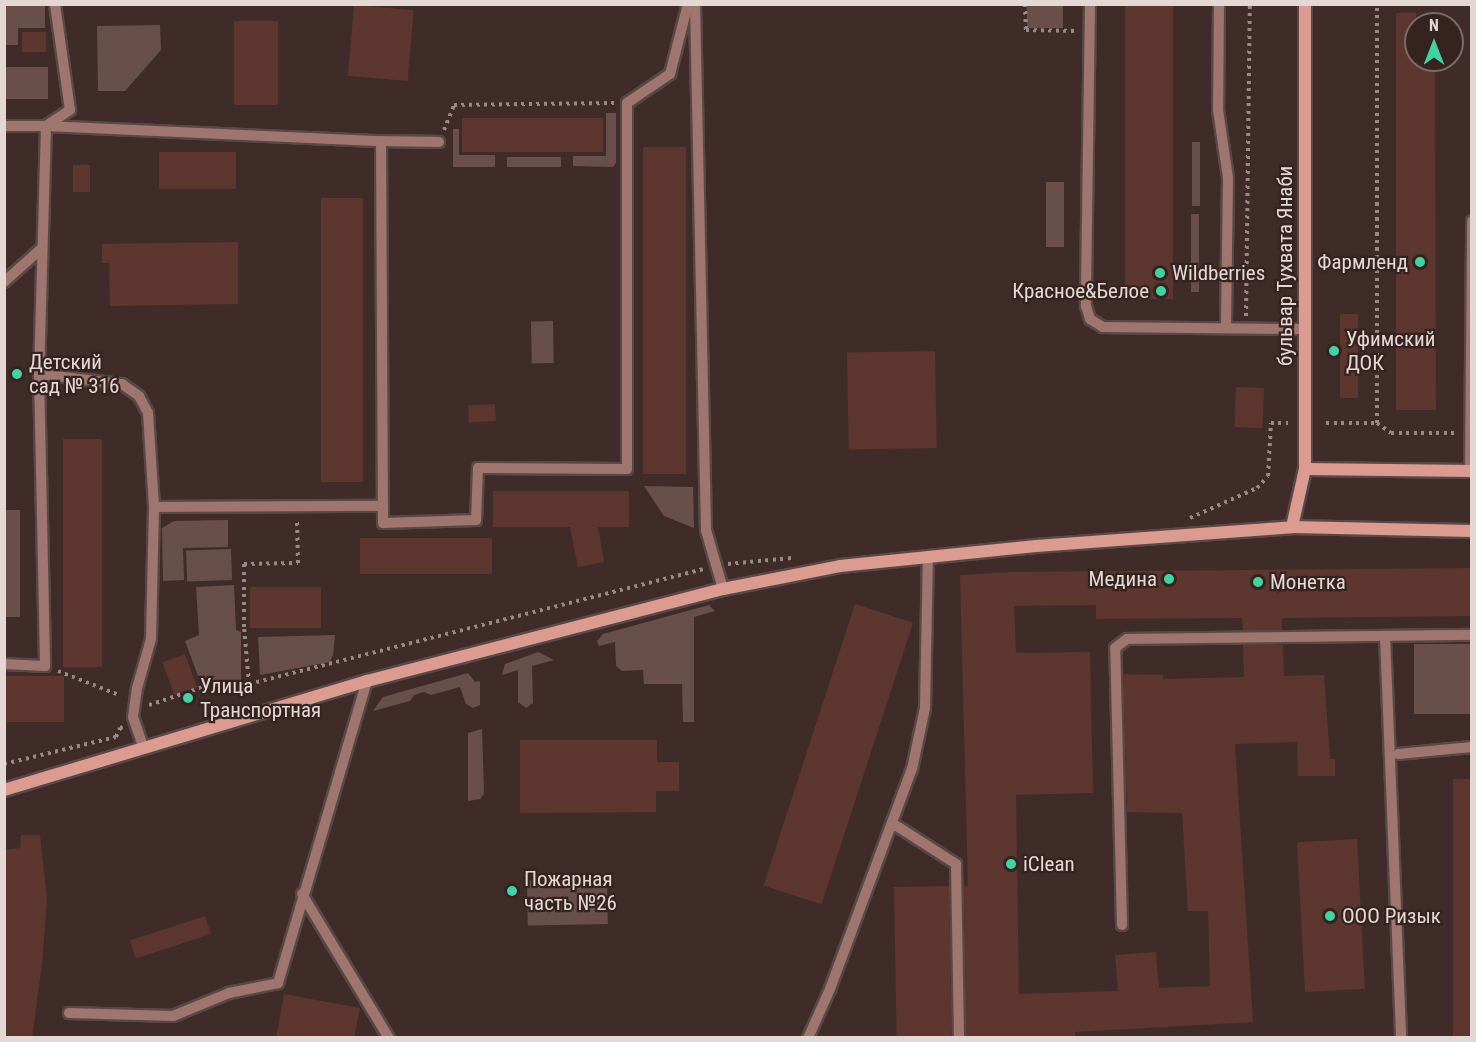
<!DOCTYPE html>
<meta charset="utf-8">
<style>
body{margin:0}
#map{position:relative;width:1476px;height:1042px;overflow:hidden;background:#3f2c29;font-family:"Roboto Condensed",sans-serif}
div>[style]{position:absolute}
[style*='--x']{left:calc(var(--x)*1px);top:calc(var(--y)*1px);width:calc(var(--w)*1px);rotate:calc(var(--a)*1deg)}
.green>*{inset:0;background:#694f4a;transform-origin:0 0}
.building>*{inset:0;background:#5d3630;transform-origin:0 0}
.path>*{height:4px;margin-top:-2px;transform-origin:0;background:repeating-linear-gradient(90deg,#998986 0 3px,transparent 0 7.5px)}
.roads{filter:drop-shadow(2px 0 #594845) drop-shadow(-2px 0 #594845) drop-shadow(0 2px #594845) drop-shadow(0 -2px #594845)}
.lane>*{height:10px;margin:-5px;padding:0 5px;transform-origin:5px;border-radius:5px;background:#9e756f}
.secondary>*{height:12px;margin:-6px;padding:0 6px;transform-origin:6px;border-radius:6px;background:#db9b90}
.dots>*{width:16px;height:16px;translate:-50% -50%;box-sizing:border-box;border:3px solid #352320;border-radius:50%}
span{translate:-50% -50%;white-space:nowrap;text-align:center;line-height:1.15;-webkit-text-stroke:4.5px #352320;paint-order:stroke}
.poi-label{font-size:21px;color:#e4d8d5}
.right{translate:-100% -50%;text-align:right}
.left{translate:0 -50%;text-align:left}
.street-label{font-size:21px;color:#e4d8d5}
.frame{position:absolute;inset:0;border:6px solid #e4d8d5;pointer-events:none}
.north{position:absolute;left:1404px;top:12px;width:60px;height:60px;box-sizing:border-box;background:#352320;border:2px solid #7b6b68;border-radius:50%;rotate:0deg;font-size:16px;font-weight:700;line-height:24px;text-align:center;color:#e4d8d5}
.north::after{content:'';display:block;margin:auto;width:21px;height:27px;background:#3fd4a2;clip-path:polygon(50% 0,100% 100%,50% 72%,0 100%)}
</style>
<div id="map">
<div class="green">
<div style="clip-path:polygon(4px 5px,45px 5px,45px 28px,18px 28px,18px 45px,5px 45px)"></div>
<div style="left:1027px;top:5px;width:36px;height:23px"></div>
<div style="clip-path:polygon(160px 25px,161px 50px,125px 91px,98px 91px,97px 26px)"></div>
<div style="left:4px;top:67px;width:44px;height:32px"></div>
<div style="clip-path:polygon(606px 113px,616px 113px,616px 163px,613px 167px,573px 166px,573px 156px,606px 156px)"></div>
<div style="clip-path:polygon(453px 129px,459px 129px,459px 155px,495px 155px,495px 167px,453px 167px)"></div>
<div style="left:1192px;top:142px;width:8px;height:64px"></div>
<div style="left:507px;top:157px;width:54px;height:10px"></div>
<div style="left:1046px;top:182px;width:18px;height:65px"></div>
<div style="left:1191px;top:214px;width:8px;height:78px"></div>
<div style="left:553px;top:321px;width:42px;height:22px;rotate:89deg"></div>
<div style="clip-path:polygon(644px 486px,693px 487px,694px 528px,664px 516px)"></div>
<div style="left:5px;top:510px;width:15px;height:107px"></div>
<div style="clip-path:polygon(228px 520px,228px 547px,183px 548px,184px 580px,163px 581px,162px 528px,174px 521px)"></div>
<div style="left:231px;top:549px;width:31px;height:45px;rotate:88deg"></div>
<div style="clip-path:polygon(234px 585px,236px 630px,241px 632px,241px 681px,201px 684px,185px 641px,199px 635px,196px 587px)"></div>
<div style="clip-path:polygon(709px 605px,715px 611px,694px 617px,694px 722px,683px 722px,682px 684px,644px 684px,643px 670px,622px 671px,616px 666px,615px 642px,599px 646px,597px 641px,603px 634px)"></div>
<div style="clip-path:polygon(335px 635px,333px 655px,330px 662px,260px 675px,258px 637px)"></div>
<div style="left:1414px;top:644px;width:57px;height:70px"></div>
<div style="clip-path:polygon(538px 652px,554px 660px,532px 666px,533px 703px,526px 708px,518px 702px,518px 670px,502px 675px,505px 664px)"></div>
<div style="clip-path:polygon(468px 673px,475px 682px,480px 681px,480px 705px,473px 708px,466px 704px,460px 687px,431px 695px,424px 692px,414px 695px,410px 701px,373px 711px,383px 697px)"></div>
<div style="clip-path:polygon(482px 729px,484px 794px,480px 799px,468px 801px,468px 733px)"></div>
<div style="left:607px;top:879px;width:45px;height:80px;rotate:89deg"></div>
</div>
<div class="building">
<div style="left:1125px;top:4px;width:48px;height:295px"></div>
<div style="left:354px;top:5px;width:60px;height:71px;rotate:5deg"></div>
<div style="clip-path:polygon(1396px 13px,1416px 13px,1416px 60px,1435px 60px,1436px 410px,1396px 410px)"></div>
<div style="left:234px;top:21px;width:44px;height:84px"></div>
<div style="left:46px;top:32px;width:20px;height:24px;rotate:90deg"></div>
<div style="left:462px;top:118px;width:141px;height:34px"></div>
<div style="left:643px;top:147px;width:43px;height:327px"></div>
<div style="left:159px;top:152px;width:77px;height:37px"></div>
<div style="left:73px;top:165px;width:17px;height:27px"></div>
<div style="left:321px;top:198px;width:42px;height:284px"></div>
<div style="clip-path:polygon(238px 242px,238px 304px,110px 306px,109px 263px,102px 263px,102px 244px)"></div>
<div style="left:1340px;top:314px;width:18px;height:84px"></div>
<div style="left:935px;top:351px;width:97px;height:88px;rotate:89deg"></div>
<div style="left:1236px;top:387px;width:28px;height:40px;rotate:2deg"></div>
<div style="left:495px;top:404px;width:17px;height:27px;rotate:87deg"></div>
<div style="left:63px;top:439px;width:39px;height:228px"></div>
<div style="clip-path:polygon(493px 491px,629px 491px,629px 527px,598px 527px,604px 562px,578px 567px,570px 527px,493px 527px)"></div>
<div style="left:360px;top:538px;width:132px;height:36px"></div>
<div style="clip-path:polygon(1472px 568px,1472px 616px,1282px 618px,1282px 630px,1243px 630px,1242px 618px,1096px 619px,1096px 605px,1014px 606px,1016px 653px,1090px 652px,1093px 793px,1016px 795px,1019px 994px,1118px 991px,1115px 955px,1156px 952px,1159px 988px,1210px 986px,1208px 911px,1188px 911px,1182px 813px,1127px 812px,1123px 674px,1163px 675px,1163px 679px,1244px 677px,1243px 645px,1283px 645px,1284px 676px,1324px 675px,1330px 759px,1335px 759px,1335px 776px,1298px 776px,1297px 742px,1235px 744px,1253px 1022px,1075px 1032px,1075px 1038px,966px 1038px,964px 886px,968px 886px,960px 575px,1012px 572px)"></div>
<div style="left:250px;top:587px;width:71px;height:41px"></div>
<div style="left:855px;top:604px;width:61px;height:296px;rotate:18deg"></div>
<div style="left:185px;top:654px;width:35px;height:24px;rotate:70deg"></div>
<div style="left:4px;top:676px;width:60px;height:46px"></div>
<div style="clip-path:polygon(520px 740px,657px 740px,657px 762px,679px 762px,679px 791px,656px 791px,656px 812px,520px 813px)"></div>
<div style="left:1453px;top:779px;width:19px;height:259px"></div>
<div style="clip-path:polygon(21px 835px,40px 835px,47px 900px,42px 964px,32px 1038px,4px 1038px,4px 850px,20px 848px)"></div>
<div style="left:1357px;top:839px;width:150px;height:60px;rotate:87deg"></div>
<div style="left:949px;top:886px;width:152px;height:55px;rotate:89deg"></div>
<div style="left:205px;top:916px;width:19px;height:79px;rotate:72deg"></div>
<div style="clip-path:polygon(284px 994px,360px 1008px,354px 1038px,276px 1038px)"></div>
</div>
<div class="path">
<div style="--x:1025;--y:4;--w:26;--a:88"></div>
<div style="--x:1026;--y:30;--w:52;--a:1.1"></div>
<div style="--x:444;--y:130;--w:27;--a:-68"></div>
<div style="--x:454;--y:105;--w:160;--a:-0.7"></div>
<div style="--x:1246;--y:316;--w:312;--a:-89.3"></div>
<div style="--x:1326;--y:423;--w:51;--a:0"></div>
<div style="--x:1377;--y:423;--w:419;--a:-90"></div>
<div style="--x:1377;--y:423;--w:17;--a:36"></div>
<div style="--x:1391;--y:433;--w:66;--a:0"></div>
<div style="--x:1190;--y:518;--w:73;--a:-24.1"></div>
<div style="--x:1257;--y:488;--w:16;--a:-47"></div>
<div style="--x:1268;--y:476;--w:53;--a:-86.8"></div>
<div style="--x:1271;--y:423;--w:17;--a:0"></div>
<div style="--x:728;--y:564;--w:64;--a:-5.4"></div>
<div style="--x:58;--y:671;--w:66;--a:21.5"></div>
<div style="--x:249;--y:684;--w:57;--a:-95"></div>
<div style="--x:244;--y:627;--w:63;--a:-90"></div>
<div style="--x:244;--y:564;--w:54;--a:-1.1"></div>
<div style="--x:298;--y:563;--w:43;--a:-91.3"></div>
<div style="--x:149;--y:705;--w:60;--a:-18.4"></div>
<div style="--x:206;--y:686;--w:43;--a:-2.7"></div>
<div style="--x:249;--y:684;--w:468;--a:-14.2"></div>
<div style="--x:4;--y:764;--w:115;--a:-13.6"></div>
<div style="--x:116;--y:737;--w:10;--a:-66"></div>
<div style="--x:120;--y:728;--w:3;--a:-18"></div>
</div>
<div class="roads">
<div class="lane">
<div style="--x:695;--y:4;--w:526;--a:88.8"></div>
<div style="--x:706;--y:530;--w:61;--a:73.9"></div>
<div style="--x:1090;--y:4;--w:302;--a:90.8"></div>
<div style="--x:1086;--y:306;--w:14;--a:73"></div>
<div style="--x:1090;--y:319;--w:15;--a:32"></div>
<div style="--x:1103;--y:327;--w:202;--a:0.6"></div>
<div style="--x:1219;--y:4;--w:106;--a:90.5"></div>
<div style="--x:1218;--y:110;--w:69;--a:81.6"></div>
<div style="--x:1228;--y:178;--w:150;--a:90.8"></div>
<div style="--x:4;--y:126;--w:42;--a:0"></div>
<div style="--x:46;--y:126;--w:248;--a:91.6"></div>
<div style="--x:39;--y:374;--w:292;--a:88.8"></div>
<div style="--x:45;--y:666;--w:41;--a:-177.2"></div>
<div style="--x:46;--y:126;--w:335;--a:2.6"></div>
<div style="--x:381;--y:141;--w:382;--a:89.7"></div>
<div style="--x:383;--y:523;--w:93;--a:-1.8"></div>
<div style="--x:476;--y:520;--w:52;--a:-87.8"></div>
<div style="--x:478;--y:468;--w:149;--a:0.4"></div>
<div style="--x:627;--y:469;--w:366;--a:-90"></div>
<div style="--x:627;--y:103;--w:52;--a:-34"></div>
<div style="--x:670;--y:74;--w:72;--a:-75.6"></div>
<div style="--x:46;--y:126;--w:29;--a:-34"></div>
<div style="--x:70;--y:110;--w:107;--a:-98.1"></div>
<div style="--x:381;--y:141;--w:58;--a:1"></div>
<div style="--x:4;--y:282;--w:51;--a:-41.8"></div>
<div style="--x:39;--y:374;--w:84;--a:6.9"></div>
<div style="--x:122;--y:384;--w:21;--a:35"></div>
<div style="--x:139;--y:396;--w:19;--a:62"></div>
<div style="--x:148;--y:413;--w:94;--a:86.3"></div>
<div style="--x:154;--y:507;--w:132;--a:91.3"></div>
<div style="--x:151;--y:639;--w:51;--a:105.9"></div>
<div style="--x:137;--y:688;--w:29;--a:98"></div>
<div style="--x:133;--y:717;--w:31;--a:71"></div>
<div style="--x:1470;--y:471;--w:250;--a:-89.5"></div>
<div style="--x:154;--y:507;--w:229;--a:-0.3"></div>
<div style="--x:1385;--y:636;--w:402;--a:87.7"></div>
<div style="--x:1398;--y:754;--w:74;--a:-5.4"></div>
<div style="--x:892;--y:823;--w:76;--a:32.6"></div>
<div style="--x:956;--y:864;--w:174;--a:89"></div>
<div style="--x:302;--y:894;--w:168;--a:58.9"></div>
<div style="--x:1122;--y:925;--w:277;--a:-91.4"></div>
<div style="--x:1115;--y:648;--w:15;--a:-37"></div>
<div style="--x:1127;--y:639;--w:345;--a:-0.7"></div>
<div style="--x:69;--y:1013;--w:104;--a:1.7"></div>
<div style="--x:173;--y:1016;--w:61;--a:-22.3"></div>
<div style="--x:229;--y:993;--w:50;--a:-11.5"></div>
<div style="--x:278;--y:983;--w:315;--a:-73.6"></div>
<div style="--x:808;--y:1038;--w:54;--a:-65.8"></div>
<div style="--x:830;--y:989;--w:235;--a:-69.6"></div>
<div style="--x:912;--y:769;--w:62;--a:-78"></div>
<div style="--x:925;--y:708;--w:151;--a:-88.9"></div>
</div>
<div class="secondary">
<div style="--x:1305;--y:469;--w:167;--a:0.7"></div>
<div style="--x:1292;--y:527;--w:59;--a:-77.4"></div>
<div style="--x:1305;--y:469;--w:465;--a:-90"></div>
<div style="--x:4;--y:790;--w:379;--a:-16.7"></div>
<div style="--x:367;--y:681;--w:368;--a:-14.5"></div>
<div style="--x:723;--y:589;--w:119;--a:-11.1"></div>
<div style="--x:840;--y:566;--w:197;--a:-5.8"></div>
<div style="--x:1036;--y:546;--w:257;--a:-4.2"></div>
<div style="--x:1292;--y:527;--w:180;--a:1.3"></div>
</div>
</div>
<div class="dots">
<div style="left:1420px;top:262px;background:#3fd4a2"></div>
<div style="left:1160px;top:273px;background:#3fd4a2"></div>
<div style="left:1161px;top:291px;background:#3fd4a2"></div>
<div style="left:1334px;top:351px;background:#3fd4a2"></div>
<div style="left:17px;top:374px;background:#3fd4a2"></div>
<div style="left:1169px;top:579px;background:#3fd4a2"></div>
<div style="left:1258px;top:582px;background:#3fd4a2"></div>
<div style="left:188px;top:698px;background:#3fd4a2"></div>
<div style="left:1011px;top:864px;background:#3fd4a2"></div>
<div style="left:512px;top:891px;background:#3fd4a2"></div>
<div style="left:1330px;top:916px;background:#3fd4a2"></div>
</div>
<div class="poi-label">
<span class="right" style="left:1408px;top:262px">Фармленд</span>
<span class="left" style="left:1172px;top:273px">Wildberries</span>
<span class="right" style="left:1149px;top:291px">Красное&amp;Белое</span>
<span class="left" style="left:1346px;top:351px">Уфимский<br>ДОК</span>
<span class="left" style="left:29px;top:374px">Детский<br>сад № 316</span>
<span class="right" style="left:1157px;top:579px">Медина</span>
<span class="left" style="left:1270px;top:582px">Монетка</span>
<span class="left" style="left:200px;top:698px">Улица<br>Транспортная</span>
<span class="left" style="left:1023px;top:864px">iClean</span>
<span class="left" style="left:524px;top:891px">Пожарная<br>часть №26</span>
<span class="left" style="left:1342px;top:916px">ООО Ризык</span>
</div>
<div class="street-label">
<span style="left:1285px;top:266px;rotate:-90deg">бульвар Тухвата Янаби</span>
</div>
<div class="frame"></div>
<div class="north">N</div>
</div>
